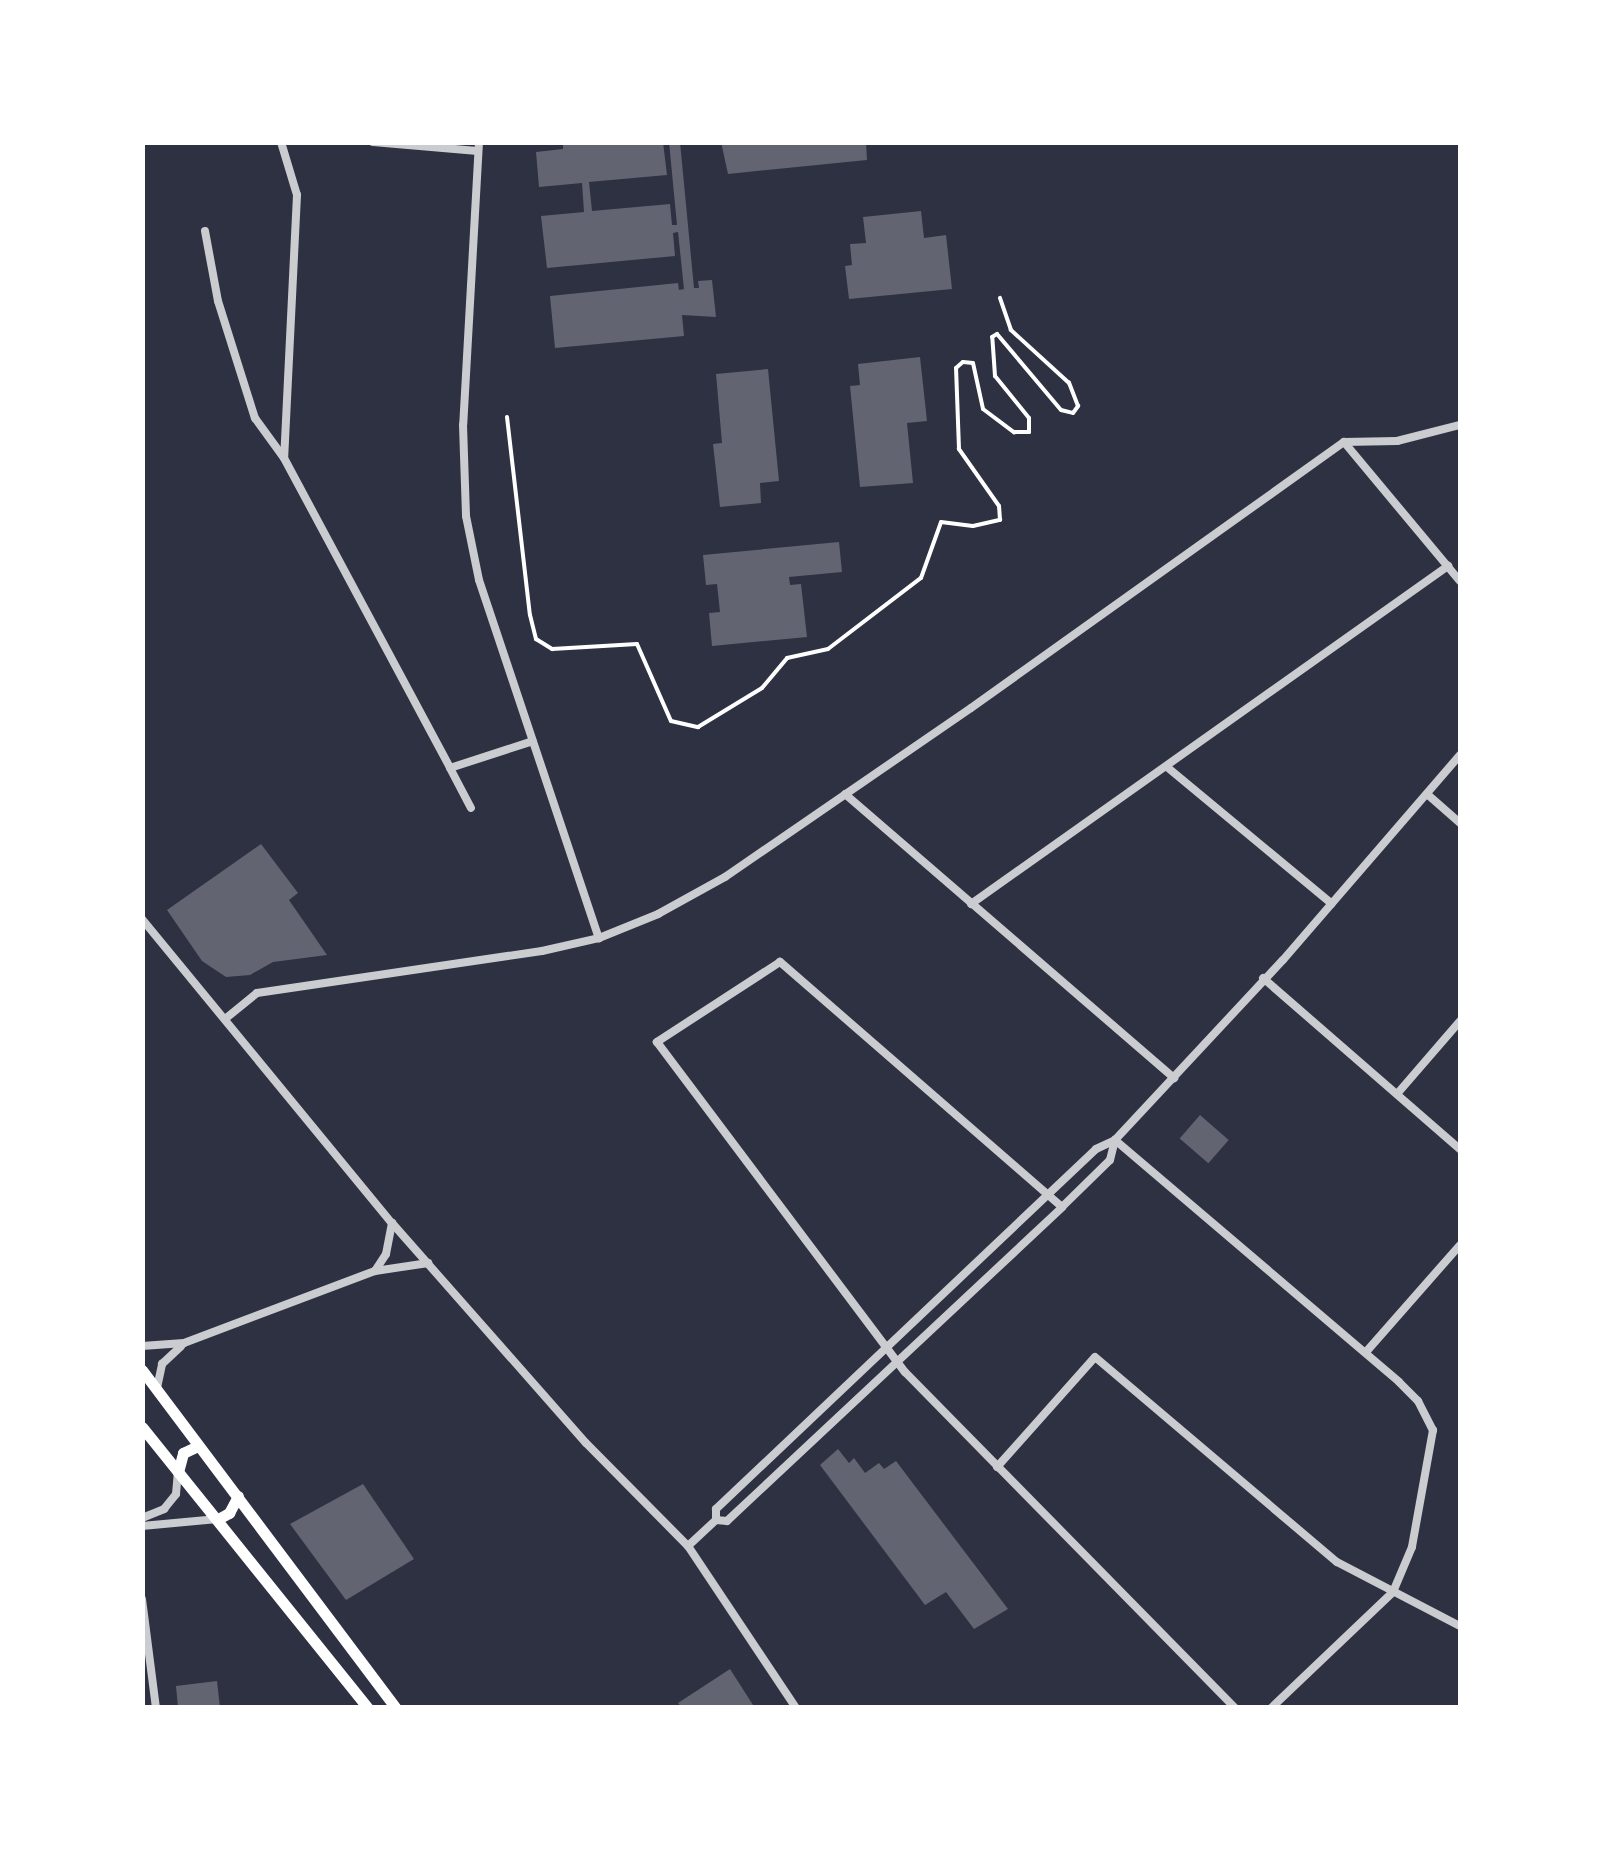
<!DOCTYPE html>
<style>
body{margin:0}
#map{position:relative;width:1603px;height:1850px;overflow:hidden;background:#2d3142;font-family:"Sofia Sans Condensed",sans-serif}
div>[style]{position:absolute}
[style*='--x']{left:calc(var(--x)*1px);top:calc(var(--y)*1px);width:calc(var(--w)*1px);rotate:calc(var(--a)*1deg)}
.building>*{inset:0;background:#626471;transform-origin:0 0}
.path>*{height:4px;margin:-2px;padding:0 2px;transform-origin:2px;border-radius:2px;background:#fff}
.minor>*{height:8px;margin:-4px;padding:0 4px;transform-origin:4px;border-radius:4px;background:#caccd0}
.secondary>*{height:11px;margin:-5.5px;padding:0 5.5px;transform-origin:5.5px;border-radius:5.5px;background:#fff}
span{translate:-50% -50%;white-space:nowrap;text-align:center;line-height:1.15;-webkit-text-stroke:8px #fff;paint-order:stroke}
.frame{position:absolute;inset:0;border:145px solid #fff;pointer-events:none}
</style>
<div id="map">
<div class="building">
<div style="clip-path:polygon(563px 142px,663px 142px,667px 175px,589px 182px,592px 211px,670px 204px,672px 225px,677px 225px,669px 142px,680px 142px,694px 288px,699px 288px,698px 281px,712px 280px,716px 317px,682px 315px,684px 336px,555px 348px,550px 296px,678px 283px,679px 290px,684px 289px,678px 232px,673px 233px,675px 256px,547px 268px,541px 216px,584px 212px,582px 183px,539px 187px,536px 152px,563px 149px)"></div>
<div style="clip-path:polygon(721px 142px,866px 142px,867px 160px,728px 174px)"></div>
<div style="clip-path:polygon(921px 211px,924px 238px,946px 235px,952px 289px,849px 299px,845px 266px,852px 265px,850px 244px,866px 243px,863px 217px)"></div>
<div style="clip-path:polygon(920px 357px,927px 421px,907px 423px,913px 483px,860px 487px,850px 386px,860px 385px,858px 364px)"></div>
<div style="clip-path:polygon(768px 369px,779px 481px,760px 483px,761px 503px,720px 507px,713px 444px,722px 443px,716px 374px)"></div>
<div style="clip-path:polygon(839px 542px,842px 572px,789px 577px,790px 585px,801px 584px,807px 637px,712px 646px,709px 613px,720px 612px,717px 584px,706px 585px,703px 555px)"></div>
<div style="clip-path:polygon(261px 844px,298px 893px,289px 900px,327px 955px,273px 962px,250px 975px,226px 977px,202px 961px,167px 910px)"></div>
<div style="left:1200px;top:1115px;width:38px;height:31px;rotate:41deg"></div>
<div style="clip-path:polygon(838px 1449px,849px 1463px,854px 1458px,865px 1473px,879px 1463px,884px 1469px,896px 1461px,1008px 1609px,974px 1629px,946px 1592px,925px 1605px,820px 1465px)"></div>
<div style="clip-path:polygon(363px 1484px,414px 1559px,346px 1600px,290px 1524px)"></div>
<div style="clip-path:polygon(730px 1669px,755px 1708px,682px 1708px,678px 1703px)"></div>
<div style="clip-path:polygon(217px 1681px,220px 1708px,178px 1708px,176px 1686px)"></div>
</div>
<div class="path">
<div style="--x:507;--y:417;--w:199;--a:83.4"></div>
<div style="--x:530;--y:615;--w:25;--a:76"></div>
<div style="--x:536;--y:639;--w:19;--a:32"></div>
<div style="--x:552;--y:649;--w:85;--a:-3.4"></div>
<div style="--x:637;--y:644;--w:84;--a:66.2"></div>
<div style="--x:671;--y:721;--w:28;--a:13"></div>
<div style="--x:698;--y:727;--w:75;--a:-31.4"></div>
<div style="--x:762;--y:688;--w:39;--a:-50"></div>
<div style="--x:787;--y:658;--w:42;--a:-12.4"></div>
<div style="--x:828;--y:649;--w:117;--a:-37.4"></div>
<div style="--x:921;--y:578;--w:59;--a:-70.3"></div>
<div style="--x:941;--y:522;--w:32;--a:7"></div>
<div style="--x:973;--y:526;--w:28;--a:-13"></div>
<div style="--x:1000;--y:520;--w:14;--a:-94"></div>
<div style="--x:999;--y:506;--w:70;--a:-125.1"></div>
<div style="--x:959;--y:449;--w:81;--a:-92.1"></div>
<div style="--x:956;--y:368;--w:9;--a:-41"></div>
<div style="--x:963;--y:362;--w:10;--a:6"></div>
<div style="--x:973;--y:363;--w:47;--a:77.7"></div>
<div style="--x:983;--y:409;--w:39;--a:37"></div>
<div style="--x:1014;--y:432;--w:15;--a:0"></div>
<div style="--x:1029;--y:432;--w:14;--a:-90"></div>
<div style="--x:1029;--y:418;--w:54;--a:-129"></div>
<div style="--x:995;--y:376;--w:39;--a:-94"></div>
<div style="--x:992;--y:337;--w:6;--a:-31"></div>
<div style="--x:997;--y:334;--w:99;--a:49.9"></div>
<div style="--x:1061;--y:410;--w:12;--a:14"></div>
<div style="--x:1073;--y:413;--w:9;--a:-54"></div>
<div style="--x:1078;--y:406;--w:25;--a:-111"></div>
<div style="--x:1069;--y:383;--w:79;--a:-137.6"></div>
<div style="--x:1011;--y:330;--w:34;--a:-109"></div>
</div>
<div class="minor">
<div style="--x:281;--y:142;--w:55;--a:73.2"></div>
<div style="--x:297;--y:195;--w:263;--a:92.8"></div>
<div style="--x:284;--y:458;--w:352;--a:61.8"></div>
<div style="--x:450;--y:768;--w:87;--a:-18"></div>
<div style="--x:373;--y:142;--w:105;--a:4.9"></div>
<div style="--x:479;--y:142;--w:283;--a:93.2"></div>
<div style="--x:463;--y:425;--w:91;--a:88.1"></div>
<div style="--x:466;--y:516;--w:65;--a:78.5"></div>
<div style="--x:479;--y:580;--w:378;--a:71.5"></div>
<div style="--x:205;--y:231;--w:71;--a:79.5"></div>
<div style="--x:218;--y:301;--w:123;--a:72.5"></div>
<div style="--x:255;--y:418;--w:49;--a:54.1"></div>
<div style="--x:1344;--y:442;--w:181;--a:50.2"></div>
<div style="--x:1344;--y:442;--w:53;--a:-1.1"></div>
<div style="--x:1397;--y:441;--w:65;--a:-14.3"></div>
<div style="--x:1167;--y:767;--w:214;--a:39.7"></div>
<div style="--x:450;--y:768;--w:45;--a:62.3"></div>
<div style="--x:845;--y:794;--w:435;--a:40.8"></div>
<div style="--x:1427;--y:794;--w:44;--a:41.3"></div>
<div style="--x:971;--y:904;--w:585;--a:-35.32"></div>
<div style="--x:142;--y:919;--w:394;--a:50.6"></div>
<div style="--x:392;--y:1223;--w:293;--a:48.6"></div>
<div style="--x:586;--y:1443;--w:145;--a:45.3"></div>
<div style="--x:688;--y:1546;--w:195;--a:56.3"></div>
<div style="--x:1263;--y:978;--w:261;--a:41"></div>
<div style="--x:225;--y:1019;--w:41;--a:-39.1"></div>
<div style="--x:257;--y:993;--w:288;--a:-8.4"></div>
<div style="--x:542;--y:951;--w:58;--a:-12.8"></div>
<div style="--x:599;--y:938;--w:64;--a:-22.1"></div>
<div style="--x:658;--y:914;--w:77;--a:-28.9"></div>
<div style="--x:725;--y:877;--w:298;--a:-34.5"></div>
<div style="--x:971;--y:708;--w:458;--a:-35.5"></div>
<div style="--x:1397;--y:1094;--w:96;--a:-49.2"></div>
<div style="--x:1115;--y:1140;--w:373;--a:40.4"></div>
<div style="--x:1399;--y:1382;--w:27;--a:45"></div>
<div style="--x:1418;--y:1401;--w:33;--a:63"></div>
<div style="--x:1433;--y:1430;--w:119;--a:100.2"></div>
<div style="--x:1412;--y:1547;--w:49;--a:112.9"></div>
<div style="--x:1393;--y:1592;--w:168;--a:136.4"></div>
<div style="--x:1062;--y:1207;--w:374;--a:-139"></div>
<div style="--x:780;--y:962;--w:147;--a:147"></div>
<div style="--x:657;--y:1042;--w:413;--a:53.1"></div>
<div style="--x:905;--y:1372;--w:471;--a:45.5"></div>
<div style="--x:375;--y:1271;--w:20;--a:-57"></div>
<div style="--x:386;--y:1254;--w:32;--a:-79"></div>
<div style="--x:142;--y:1346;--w:42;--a:-4.1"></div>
<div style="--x:184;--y:1343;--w:204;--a:-20.7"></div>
<div style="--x:375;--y:1271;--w:54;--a:-8.6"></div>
<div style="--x:1366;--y:1352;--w:142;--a:-48.7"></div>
<div style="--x:157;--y:1388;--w:25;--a:-78"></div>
<div style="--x:162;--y:1364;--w:26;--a:-43"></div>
<div style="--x:997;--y:1467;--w:147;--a:-48.3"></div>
<div style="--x:1095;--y:1357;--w:317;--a:40.3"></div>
<div style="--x:1337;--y:1562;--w:139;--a:27.5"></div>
<div style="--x:142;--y:1518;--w:24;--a:-22"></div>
<div style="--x:164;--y:1509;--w:19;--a:-51"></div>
<div style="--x:176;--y:1494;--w:22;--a:-85"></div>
<div style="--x:716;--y:1520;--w:11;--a:5"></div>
<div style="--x:727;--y:1521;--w:459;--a:-43.1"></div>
<div style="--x:1062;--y:1207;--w:67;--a:-44.4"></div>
<div style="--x:1110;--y:1160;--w:21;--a:-76"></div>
<div style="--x:142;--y:1526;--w:76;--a:-5.3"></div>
<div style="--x:688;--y:1546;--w:38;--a:-43"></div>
<div style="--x:716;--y:1520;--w:11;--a:-90"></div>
<div style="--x:716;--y:1509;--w:523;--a:-43.45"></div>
<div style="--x:1096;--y:1149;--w:21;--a:-25"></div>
<div style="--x:1115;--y:1140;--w:246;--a:-47"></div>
<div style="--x:1283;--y:960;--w:271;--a:-49.2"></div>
<div style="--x:142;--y:1599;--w:110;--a:82.7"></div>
</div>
<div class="secondary">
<div style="--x:142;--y:1370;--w:423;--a:53.1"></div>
<div style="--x:142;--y:1427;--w:361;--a:51.2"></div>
<div style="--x:178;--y:1472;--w:20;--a:-75"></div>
<div style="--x:183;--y:1453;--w:14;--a:-25"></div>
<div style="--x:218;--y:1519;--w:13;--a:-29"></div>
<div style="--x:229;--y:1513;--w:19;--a:-62"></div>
</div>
<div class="frame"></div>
</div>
